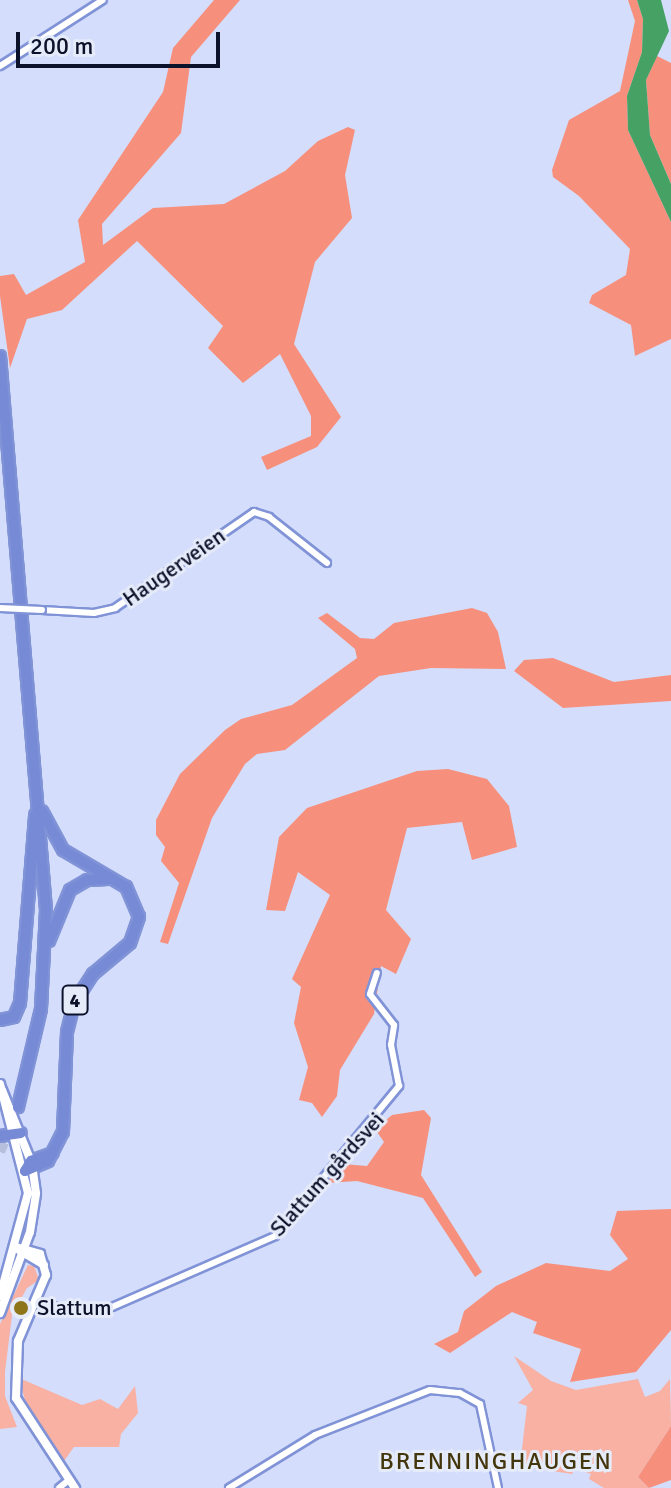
<!DOCTYPE html>
<meta charset="utf-8">
<style>
body{margin:0}
#map{position:relative;width:671px;height:1488px;overflow:hidden;background:#d4ddfb;font-family:Signika,sans-serif}
div>[style]{position:absolute}
[style*='--x']{left:calc(var(--x)*1px);top:calc(var(--y)*1px);width:calc(var(--w)*1px);rotate:calc(var(--a)*1deg)}
.green>*{inset:0;background:#f8b1a2}
.forest>*{inset:0;background:#f6907d}
.water>*{inset:0;background:#46a264}
.highway-tunnel>*{height:10px;margin-top:-5px;transform-origin:0;background:repeating-linear-gradient(90deg,#b6bfdc 0 10px,transparent 0 15px)}
.roads{filter:drop-shadow(2px 0 #8193d7) drop-shadow(-2px 0 #8193d7) drop-shadow(0 2px #8193d7) drop-shadow(0 -2px #8193d7)}
.street>*{height:6px;margin:-3px;padding:0 3px;transform-origin:3px;border-radius:3px;background:#fff}
.secondary>*{height:8px;margin:-4px;padding:0 4px;transform-origin:4px;border-radius:4px;background:#fff}
.highway>*{height:10px;margin:-5px;padding:0 5px;transform-origin:5px;border-radius:5px;background:#768ad6}
.bridges{filter:drop-shadow(2px 0 #8193d7) drop-shadow(-2px 0 #8193d7) drop-shadow(0 2px #8193d7) drop-shadow(0 -2px #8193d7)}
.street-bridge>*{height:6px;margin:-3px;padding:0 3px;transform-origin:3px;border-radius:3px;background:#fff}
.dots>*{width:22px;height:22px;translate:-50% -50%;box-sizing:border-box;border:4px solid #e6ebfa;border-radius:50%}
span{translate:-50% -50%;white-space:nowrap;text-align:center;line-height:1.15;-webkit-text-stroke:6px #e6ebfa;paint-order:stroke}
.shield-label span{padding:2px 6px;background:#e6ebfa;border:2px solid;border-radius:6px;-webkit-text-stroke-width:0}
.shield-label{font-size:20px;color:#0d122b;font-weight:700}
.street-label{font-size:22px;color:#0d122b}
.poi-label{font-size:22px;color:#0d122b}
.left{translate:0 -50%;text-align:left}
.neighbourhood-label{font-size:24px;color:#43360c;letter-spacing:2px}
.scale{position:absolute;left:16px;top:32px;width:204px;height:36px;box-sizing:border-box;border:4px solid #0d122b;border-top:0;padding-left:10px;font-size:24px;line-height:28px;white-space:nowrap;color:#0d122b;-webkit-text-stroke:6px #e6ebfa;paint-order:stroke}
</style>
<div id="map">
<div class="green">
<div style="clip-path:polygon(28px 1265px,34px 1266px,39px 1280px,27px 1288px,12px 1315px,5px 1372px,5px 1396px,17px 1427px,0 1429px,0 1324px)"></div>
<div style="clip-path:polygon(514px 1356px,551px 1381px,576px 1390px,638px 1379px,645px 1397px,660px 1391px,670px 1379px,671px 1426px,638px 1477px,649px 1488px,604px 1488px,589px 1479px,591px 1474px,575px 1468px,572px 1474px,520px 1466px,527px 1406px,518px 1403px,533px 1390px)"></div>
<div style="clip-path:polygon(19px 1378px,82px 1405px,100px 1399px,118px 1409px,135px 1386px,138px 1413px,121px 1434px,119px 1447px,74px 1447px,64px 1461px,28px 1411px)"></div>
</div>
<div class="forest">
<div style="clip-path:polygon(214px 0,240px 0,191px 57px,181px 133px,102px 224px,103px 245px,153px 208px,224px 204px,285px 171px,318px 141px,348px 127px,355px 130px,345px 175px,352px 218px,315px 262px,294px 344px,341px 417px,317px 447px,267px 470px,261px 457px,311px 436px,311px 416px,280px 354px,243px 383px,208px 348px,223px 326px,137px 241px,62px 310px,27px 319px,10px 368px,0 296px,0 276px,14px 274px,26px 295px,85px 262px,78px 220px,163px 92px,173px 48px)"></div>
<div style="clip-path:polygon(628px 0,637px 0,643px 19px,642px 52px,627px 96px,628px 130px,671px 222px,671px 339px,635px 356px,631px 325px,589px 303px,592px 295px,626px 275px,630px 249px,579px 196px,553px 177px,552px 170px,569px 120px,620px 91px,635px 21px)"></div>
<div style="clip-path:polygon(657px 56px,671px 63px,671px 184px,650px 135px,646px 80px)"></div>
<div style="clip-path:polygon(472px 608px,487px 613px,498px 632px,506px 669px,431px 668px,379px 676px,285px 750px,257px 754px,245px 764px,212px 818px,168px 944px,160px 942px,179px 883px,161px 861px,165px 847px,156px 835px,156px 820px,180px 774px,225px 730px,241px 719px,292px 705px,357px 658px,355px 649px,318px 618px,327px 613px,360px 638px,374px 639px,394px 623px)"></div>
<div style="clip-path:polygon(553px 658px,614px 682px,671px 675px,671px 701px,563px 708px,514px 671px,524px 660px)"></div>
<div style="clip-path:polygon(448px 769px,487px 779px,509px 806px,517px 847px,472px 860px,462px 822px,407px 828px,386px 910px,411px 939px,396px 974px,381px 966px,374px 1014px,340px 1070px,337px 1096px,322px 1117px,312px 1103px,299px 1100px,308px 1067px,294px 1023px,301px 987px,292px 979px,330px 895px,298px 872px,285px 911px,266px 910px,279px 837px,307px 808px,417px 771px)"></div>
<div style="clip-path:polygon(424px 1110px,431px 1118px,421px 1175px,482px 1272px,475px 1277px,423px 1198px,357px 1181px,326px 1183px,343px 1164px,367px 1166px,384px 1142px,375px 1129px,392px 1115px)"></div>
<div style="clip-path:polygon(671px 1209px,671px 1330px,636px 1372px,570px 1382px,581px 1349px,533px 1333px,537px 1322px,512px 1312px,450px 1353px,434px 1344px,458px 1332px,464px 1311px,496px 1286px,546px 1263px,610px 1271px,628px 1259px,610px 1235px,617px 1211px)"></div>
<div style="clip-path:polygon(671px 1426px,671px 1480px,649px 1488px,638px 1477px)"></div>
</div>
<div class="water">
<div style="clip-path:polygon(637px 0,661px 0,669px 31px,646px 80px,650px 135px,671px 184px,671px 222px,628px 130px,627px 96px,642px 52px,643px 19px)"></div>
</div>
<div class="highway-tunnel">
<div style="--x:0;--y:1152;--w:25;--a:-67"></div>
</div>
<div class="roads">
<div class="street">
<div style="--x:0;--y:66;--w:122;--a:-32.7"></div>
<div style="--x:42;--y:610;--w:52;--a:3.3"></div>
<div style="--x:94;--y:613;--w:22;--a:-13"></div>
<div style="--x:115;--y:608;--w:169;--a:-34.6"></div>
<div style="--x:254;--y:512;--w:16;--a:18"></div>
<div style="--x:269;--y:517;--w:74;--a:38.4"></div>
<div style="--x:36;--y:1301;--w:37;--a:16"></div>
<div style="--x:72;--y:1311;--w:40;--a:-5.7"></div>
<div style="--x:112;--y:1307;--w:178;--a:-23.5"></div>
<div style="--x:275;--y:1236;--w:195;--a:-50.4"></div>
<div style="--x:399;--y:1086;--w:42;--a:-101"></div>
<div style="--x:391;--y:1045;--w:20;--a:-81"></div>
<div style="--x:394;--y:1025;--w:39;--a:-128"></div>
<div style="--x:370;--y:994;--w:22;--a:-72"></div>
<div style="--x:59;--y:1488;--w:13;--a:-39"></div>
<div style="--x:229;--y:1488;--w:101;--a:-31.6"></div>
<div style="--x:315;--y:1435;--w:123;--a:-21.4"></div>
<div style="--x:430;--y:1390;--w:30;--a:6"></div>
<div style="--x:460;--y:1393;--w:23;--a:29"></div>
<div style="--x:480;--y:1404;--w:86;--a:77.9"></div>
</div>
<div class="secondary">
<div style="--x:0;--y:1084;--w:113;--a:75.6"></div>
<div style="--x:28;--y:1193;--w:107;--a:105.2"></div>
<div style="--x:16;--y:1247;--w:25;--a:16"></div>
<div style="--x:40;--y:1254;--w:22;--a:74"></div>
<div style="--x:46;--y:1275;--w:72;--a:113"></div>
<div style="--x:18;--y:1341;--w:57;--a:92"></div>
<div style="--x:16;--y:1398;--w:108;--a:56.8"></div>
<div style="--x:19;--y:1250;--w:29;--a:31"></div>
<div style="--x:0;--y:1313;--w:86;--a:-69.7"></div>
<div style="--x:30;--y:1232;--w:39;--a:-81"></div>
<div style="--x:36;--y:1193;--w:29;--a:-98"></div>
<div style="--x:32;--y:1164;--w:80;--a:-112.1"></div>
</div>
<div class="highway">
<div style="--x:0;--y:356;--w:556;--a:85.25"></div>
<div style="--x:46;--y:910;--w:99;--a:92.9"></div>
<div style="--x:41;--y:1009;--w:101;--a:103.2"></div>
<div style="--x:49;--y:941;--w:55;--a:-67.6"></div>
<div style="--x:70;--y:890;--w:20;--a:-30"></div>
<div style="--x:87;--y:880;--w:21;--a:-3"></div>
<div style="--x:0;--y:1020;--w:14;--a:-12"></div>
<div style="--x:14;--y:1017;--w:15;--a:-67"></div>
<div style="--x:20;--y:1003;--w:189;--a:-85.4"></div>
<div style="--x:0;--y:1136;--w:21;--a:-8"></div>
<div style="--x:25;--y:1171;--w:25;--a:-23"></div>
<div style="--x:48;--y:1161;--w:33;--a:-63"></div>
<div style="--x:63;--y:1132;--w:100;--a:-87.7"></div>
<div style="--x:67;--y:1032;--w:30;--a:-76"></div>
<div style="--x:74;--y:1003;--w:35;--a:-57"></div>
<div style="--x:93;--y:974;--w:48;--a:-40"></div>
<div style="--x:130;--y:943;--w:28;--a:-71"></div>
<div style="--x:139;--y:917;--w:33;--a:-113"></div>
<div style="--x:126;--y:887;--w:73;--a:-149.6"></div>
<div style="--x:63;--y:850;--w:44;--a:-118.3"></div>
<div style="--x:25;--y:1171;--w:12;--a:-59"></div>
<div style="--x:31;--y:1161;--w:23;--a:-20"></div>
</div>
</div>
<div class="bridges">
<div class="street-bridge">
<div style="--x:0;--y:608;--w:42;--a:2.7"></div>
</div>
</div>
<div class="dots">
<div style="left:21px;top:1308px;background:#8f751a"></div>
</div>
<div class="shield-label">
<span style="left:75px;top:1000px">4</span>
</div>
<div class="street-label">
<span style="left:174px;top:567px;rotate:-35deg">Haugerveien</span>
<span style="left:327px;top:1174px;rotate:-48deg">Slattum gårdsvei</span>
</div>
<div class="poi-label">
<span class="left" style="left:37px;top:1308px">Slattum</span>
</div>
<div class="neighbourhood-label">
<span style="left:496px;top:1462px">BRENNINGHAUGEN</span>
</div>
<div class="scale">200 m</div>
</div>
